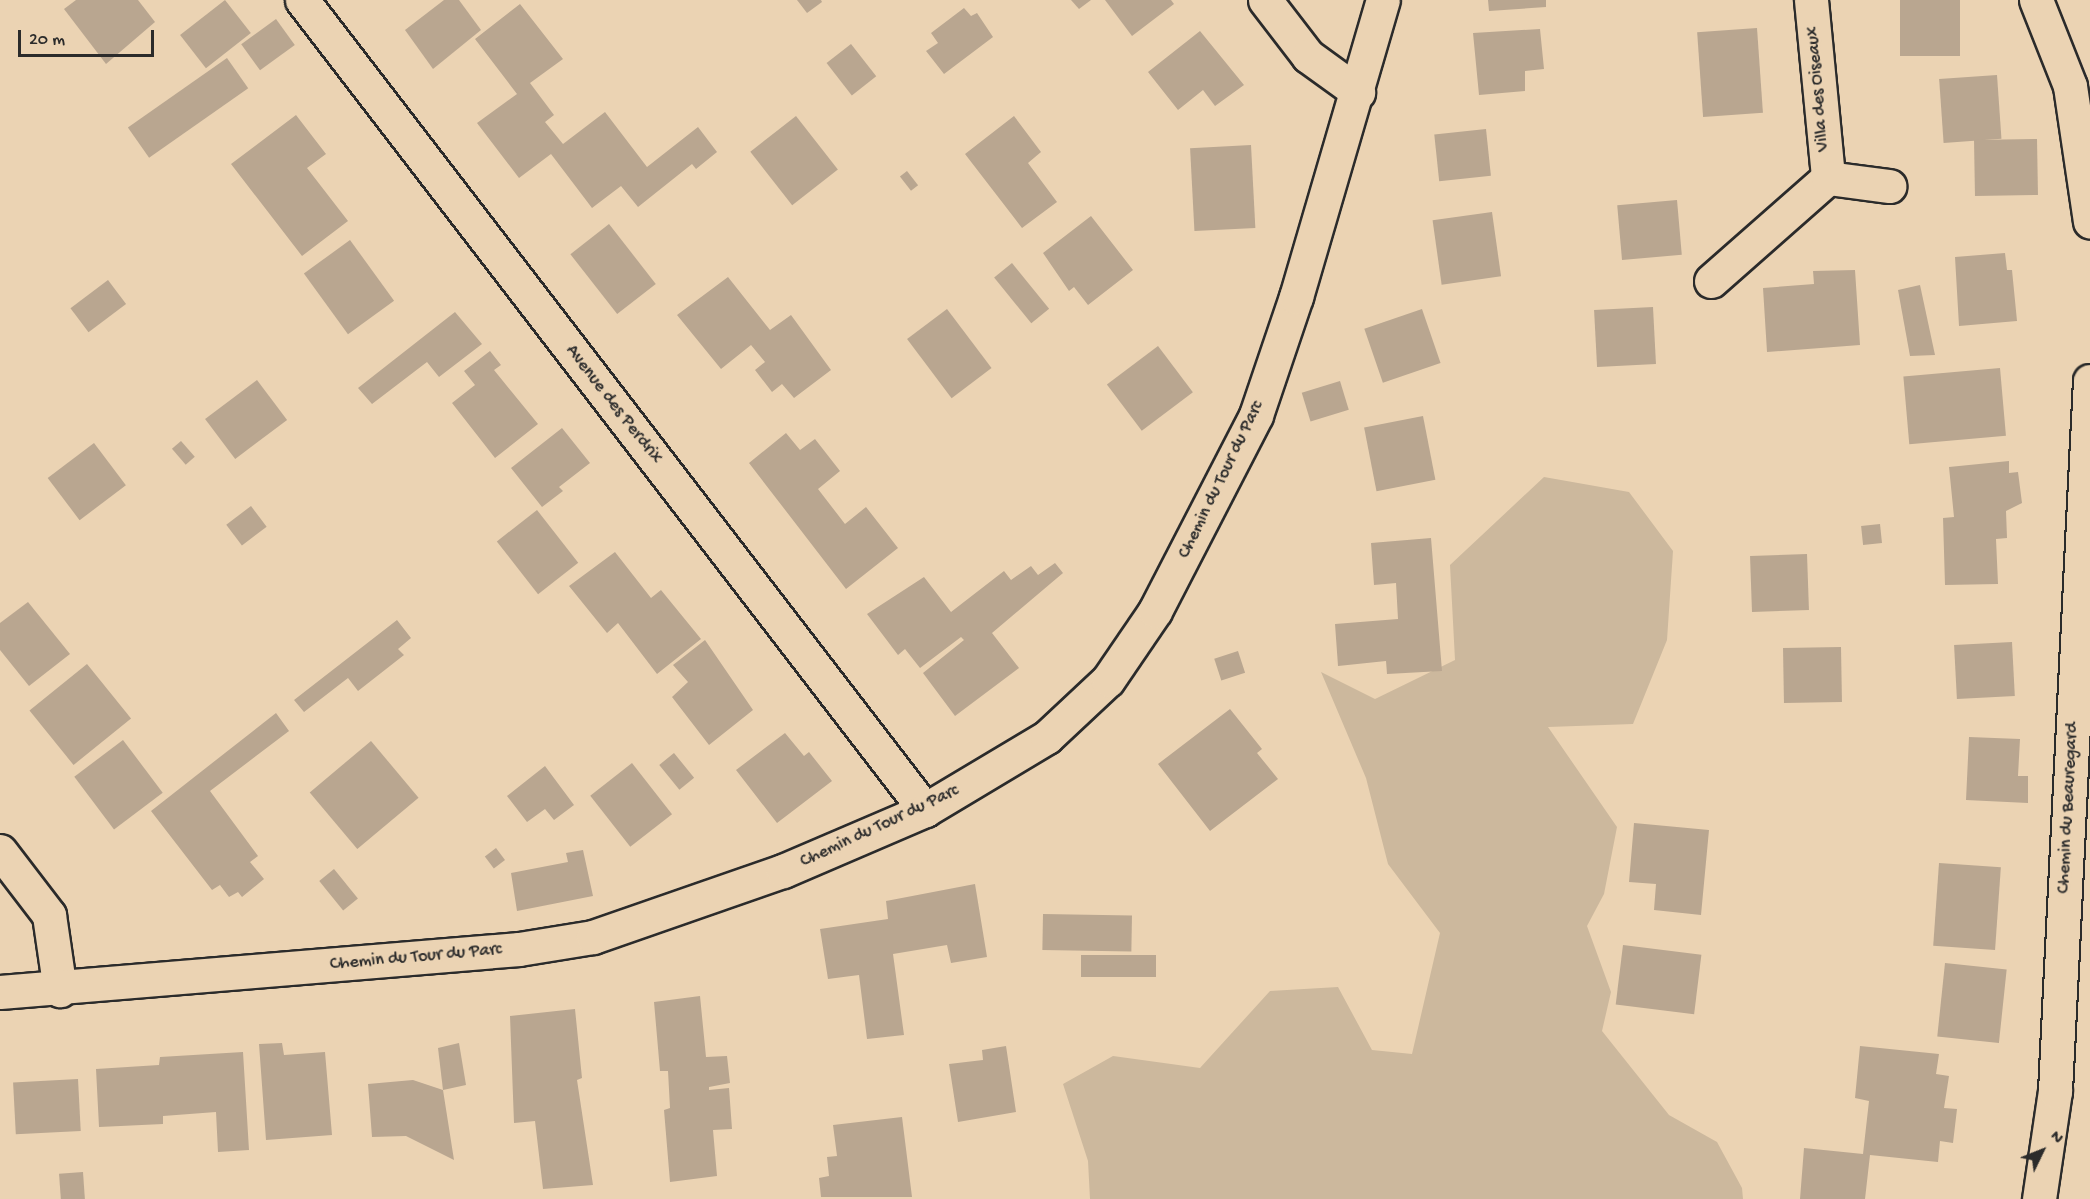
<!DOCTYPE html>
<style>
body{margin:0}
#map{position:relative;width:2090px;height:1199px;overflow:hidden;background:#ebd3b3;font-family:"Gochi Hand",sans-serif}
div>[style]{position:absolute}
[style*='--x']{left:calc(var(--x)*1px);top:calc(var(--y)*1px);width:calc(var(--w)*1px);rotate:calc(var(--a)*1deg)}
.green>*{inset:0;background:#ccb89d}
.building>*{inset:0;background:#b9a690;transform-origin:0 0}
.roads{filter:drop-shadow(2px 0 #2b2b2b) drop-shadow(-2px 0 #2b2b2b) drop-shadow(0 2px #2b2b2b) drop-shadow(0 -2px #2b2b2b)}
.street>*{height:33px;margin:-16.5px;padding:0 16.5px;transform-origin:16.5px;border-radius:16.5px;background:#ebd3b3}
span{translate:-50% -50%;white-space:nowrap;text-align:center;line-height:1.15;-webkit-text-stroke:4.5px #ebd3b3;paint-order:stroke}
.street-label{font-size:18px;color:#2b2b2b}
.north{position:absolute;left:2012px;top:1121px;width:60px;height:60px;-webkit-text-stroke:4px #ebd3b3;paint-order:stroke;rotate:47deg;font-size:16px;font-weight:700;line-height:24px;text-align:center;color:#2b2b2b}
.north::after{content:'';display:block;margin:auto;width:21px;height:27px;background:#2b2b2b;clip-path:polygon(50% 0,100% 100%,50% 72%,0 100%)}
.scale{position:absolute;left:18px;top:30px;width:136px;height:27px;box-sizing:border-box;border:3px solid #2b2b2b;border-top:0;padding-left:8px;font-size:18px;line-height:21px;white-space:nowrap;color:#2b2b2b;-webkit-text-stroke:4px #ebd3b3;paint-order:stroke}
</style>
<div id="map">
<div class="green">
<div style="clip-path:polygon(1544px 477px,1629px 492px,1673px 551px,1667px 640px,1633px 724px,1548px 727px,1617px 827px,1604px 894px,1587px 926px,1611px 992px,1602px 1031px,1669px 1115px,1717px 1142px,1742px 1188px,1743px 1199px,1090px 1199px,1088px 1161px,1063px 1084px,1113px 1056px,1200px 1068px,1270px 991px,1338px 987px,1372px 1050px,1412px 1054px,1440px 933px,1388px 864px,1366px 778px,1321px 672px,1375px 699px,1455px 660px,1450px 565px)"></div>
</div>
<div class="building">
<div style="clip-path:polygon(76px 0,138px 0,155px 22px,106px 64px,64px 9px)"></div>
<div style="left:225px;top:0;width:42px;height:57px;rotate:52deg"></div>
<div style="clip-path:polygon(444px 0,459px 0,481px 30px,433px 69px,405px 30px)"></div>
<div style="clip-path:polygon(797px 0,821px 0,822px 2px,807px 13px)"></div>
<div style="clip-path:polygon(1071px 0,1091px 0,1079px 9px)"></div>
<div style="clip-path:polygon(1105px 0,1171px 0,1174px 4px,1132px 36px)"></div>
<div style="clip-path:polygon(1488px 0,1546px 0,1546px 7px,1489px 11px)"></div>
<div style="left:1900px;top:0;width:60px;height:56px"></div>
<div style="clip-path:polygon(520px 4px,563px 59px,530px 83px,554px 115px,545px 122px,563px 144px,605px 112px,647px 167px,698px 127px,717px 152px,696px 169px,692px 164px,638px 207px,621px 186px,592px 208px,551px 154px,519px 178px,477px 123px,517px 94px,475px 39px)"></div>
<div style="clip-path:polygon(964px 8px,971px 16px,977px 13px,993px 37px,944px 74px,926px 51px,938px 43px,931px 33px)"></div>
<div style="left:276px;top:19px;width:32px;height:43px;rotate:54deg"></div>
<div style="left:1757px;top:28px;width:85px;height:60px;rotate:86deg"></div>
<div style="clip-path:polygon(1540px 29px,1544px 69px,1525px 71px,1525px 91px,1479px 95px,1473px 33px)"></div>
<div style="clip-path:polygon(1200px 31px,1244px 85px,1215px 106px,1203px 90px,1178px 110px,1148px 72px)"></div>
<div style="left:851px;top:44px;width:41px;height:31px;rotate:52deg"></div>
<div style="left:227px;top:58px;width:37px;height:121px;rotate:55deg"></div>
<div style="left:1997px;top:75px;width:64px;height:58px;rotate:86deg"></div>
<div style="clip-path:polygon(296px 115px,326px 154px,307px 168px,348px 221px,302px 256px,231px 164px)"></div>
<div style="left:796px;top:116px;width:68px;height:58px;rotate:52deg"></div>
<div style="clip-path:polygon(1014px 116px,1041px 152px,1028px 163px,1057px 202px,1022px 228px,965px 154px)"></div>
<div style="left:1486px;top:129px;width:47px;height:52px;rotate:84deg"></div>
<div style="left:2037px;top:139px;width:56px;height:63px;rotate:89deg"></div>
<div style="left:1251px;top:145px;width:83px;height:61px;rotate:87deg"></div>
<div style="left:907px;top:171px;width:18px;height:9px;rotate:52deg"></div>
<div style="left:1677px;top:200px;width:55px;height:60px;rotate:85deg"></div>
<div style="left:1492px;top:212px;width:65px;height:60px;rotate:82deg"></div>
<div style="clip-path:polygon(1091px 216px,1133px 270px,1088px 305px,1074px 287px,1069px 291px,1043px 253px)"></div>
<div style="left:609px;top:224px;width:76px;height:49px;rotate:52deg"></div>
<div style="left:350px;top:240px;width:75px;height:57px;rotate:54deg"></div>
<div style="clip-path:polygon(2005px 253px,2007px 270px,2012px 270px,2017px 321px,1959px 326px,1955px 257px)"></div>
<div style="left:1012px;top:263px;width:59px;height:23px;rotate:51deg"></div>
<div style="clip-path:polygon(1855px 270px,1860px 345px,1767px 352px,1763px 288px,1814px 284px,1813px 271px)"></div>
<div style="clip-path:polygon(728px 277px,770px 330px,791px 315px,831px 370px,794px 398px,782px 384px,772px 392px,755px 370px,765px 362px,751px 345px,721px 369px,677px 315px)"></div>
<div style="left:108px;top:280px;width:30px;height:47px;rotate:53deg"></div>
<div style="clip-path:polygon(1920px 285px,1935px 355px,1910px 356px,1898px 290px)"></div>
<div style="left:1653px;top:307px;width:57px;height:59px;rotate:87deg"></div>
<div style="left:947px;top:309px;width:74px;height:50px;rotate:53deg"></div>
<div style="left:1422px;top:309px;width:57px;height:61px;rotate:71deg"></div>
<div style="clip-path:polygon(455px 312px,482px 344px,439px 377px,427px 362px,372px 404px,358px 388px)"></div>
<div style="left:1158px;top:346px;width:58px;height:64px;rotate:53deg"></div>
<div style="clip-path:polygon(490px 351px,501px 365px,494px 370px,538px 424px,495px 458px,452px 403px,475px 385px,464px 371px)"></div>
<div style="left:2000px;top:368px;width:68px;height:97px;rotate:85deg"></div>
<div style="left:257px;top:380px;width:50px;height:65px;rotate:53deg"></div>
<div style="left:1340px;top:381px;width:30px;height:40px;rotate:73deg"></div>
<div style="left:1423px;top:416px;width:65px;height:60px;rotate:79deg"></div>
<div style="clip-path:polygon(562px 428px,590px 463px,559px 487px,563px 491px,542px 507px,511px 468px)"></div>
<div style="clip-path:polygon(786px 433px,800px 450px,815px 439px,840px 471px,818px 489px,845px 524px,866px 507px,898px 548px,846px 589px,749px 463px)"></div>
<div style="left:181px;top:441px;width:21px;height:12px;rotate:49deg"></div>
<div style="left:94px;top:443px;width:53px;height:58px;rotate:53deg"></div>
<div style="clip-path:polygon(2009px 461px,2009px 473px,2018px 472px,2022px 503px,2006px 511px,2007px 538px,1996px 539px,1998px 584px,1945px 585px,1943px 518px,1954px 517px,1949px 467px)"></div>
<div style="left:251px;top:506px;width:26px;height:31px;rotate:53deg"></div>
<div style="left:537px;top:510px;width:67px;height:51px;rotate:52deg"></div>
<div style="left:1880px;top:524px;width:19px;height:19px;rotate:84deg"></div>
<div style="clip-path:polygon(1431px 538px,1442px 671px,1387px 674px,1386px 661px,1338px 666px,1335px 624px,1398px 619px,1396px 583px,1374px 585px,1371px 543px)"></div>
<div style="clip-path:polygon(615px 552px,651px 598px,661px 590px,701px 639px,657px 674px,618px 623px,607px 633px,569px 586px)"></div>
<div style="left:1807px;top:554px;width:56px;height:57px;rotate:88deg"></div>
<div style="clip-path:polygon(1055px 563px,1063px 573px,992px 633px,1019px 668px,955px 716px,923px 673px,964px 640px,961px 637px,920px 668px,905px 649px,898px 655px,867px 614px,924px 577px,951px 612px,1004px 571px,1011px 580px,1031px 566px,1038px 575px)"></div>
<div style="clip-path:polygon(28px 602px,70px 654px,29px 686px,0 650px,0 623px)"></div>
<div style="clip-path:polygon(397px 620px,411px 638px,398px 649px,404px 655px,358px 691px,348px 678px,304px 712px,294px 700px)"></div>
<div style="clip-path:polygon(705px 640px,753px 710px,709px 745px,672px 697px,688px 682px,673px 665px)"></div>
<div style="left:2012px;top:642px;width:54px;height:58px;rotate:87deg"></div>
<div style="left:1841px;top:647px;width:55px;height:58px;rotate:89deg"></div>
<div style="left:1238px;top:651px;width:23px;height:25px;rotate:72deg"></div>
<div style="left:87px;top:664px;width:70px;height:74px;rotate:51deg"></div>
<div style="clip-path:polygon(1230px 709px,1262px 749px,1257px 753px,1278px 779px,1210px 831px,1158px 764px)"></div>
<div style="clip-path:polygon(276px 713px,289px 731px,210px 791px,258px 856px,250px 862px,264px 879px,242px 897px,238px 892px,229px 897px,220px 885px,212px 890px,151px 811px)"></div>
<div style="clip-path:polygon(785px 733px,804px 756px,809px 752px,832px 781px,777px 823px,736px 770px)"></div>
<div style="clip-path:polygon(1969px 737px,2020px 739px,2018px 776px,2028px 776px,2028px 803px,1966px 800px)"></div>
<div style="left:123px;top:740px;width:66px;height:61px;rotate:53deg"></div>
<div style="left:371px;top:741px;width:74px;height:80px;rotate:50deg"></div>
<div style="left:674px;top:753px;width:32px;height:19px;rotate:51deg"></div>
<div style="left:632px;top:763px;width:65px;height:53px;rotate:52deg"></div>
<div style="clip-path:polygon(545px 766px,574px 805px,554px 820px,545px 809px,527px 822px,507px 796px)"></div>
<div style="clip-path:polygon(1634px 823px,1709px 830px,1701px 915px,1654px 910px,1656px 884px,1629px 882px)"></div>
<div style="left:496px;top:848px;width:15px;height:14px;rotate:53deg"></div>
<div style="clip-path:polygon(583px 850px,593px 896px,517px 911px,511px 873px,568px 862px,566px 853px)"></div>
<div style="left:1939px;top:863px;width:62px;height:83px;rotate:4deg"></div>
<div style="left:334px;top:869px;width:38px;height:19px;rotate:51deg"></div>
<div style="clip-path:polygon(975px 884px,987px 957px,951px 963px,947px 945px,893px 954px,904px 1035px,867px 1039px,859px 975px,828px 979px,820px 929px,888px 919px,886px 901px)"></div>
<div style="left:1043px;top:914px;width:89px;height:36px;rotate:1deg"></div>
<div style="left:1623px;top:945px;width:79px;height:60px;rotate:7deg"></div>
<div style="left:1081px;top:955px;width:75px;height:22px"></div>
<div style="left:1945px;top:963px;width:62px;height:74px;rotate:6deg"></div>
<div style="clip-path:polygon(700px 996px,706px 1057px,727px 1056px,730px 1083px,709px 1087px,709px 1090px,729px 1088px,732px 1129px,713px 1130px,717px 1176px,670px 1182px,664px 1110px,670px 1108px,668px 1071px,660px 1071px,654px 1002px)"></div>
<div style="clip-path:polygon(575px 1009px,582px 1078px,577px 1080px,593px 1185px,543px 1189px,535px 1121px,514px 1123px,510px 1016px)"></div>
<div style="clip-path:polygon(282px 1043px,284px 1055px,325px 1052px,332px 1135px,266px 1140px,259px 1044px)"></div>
<div style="clip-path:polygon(459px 1043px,466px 1085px,443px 1090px,438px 1048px)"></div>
<div style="clip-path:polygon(1006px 1046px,1016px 1112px,958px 1122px,949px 1064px,983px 1060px,982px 1050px)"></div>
<div style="clip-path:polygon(1860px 1046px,1939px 1054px,1936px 1074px,1949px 1076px,1944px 1108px,1957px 1109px,1953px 1143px,1940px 1141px,1938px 1162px,1870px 1155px,1865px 1199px,1800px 1199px,1804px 1148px,1863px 1154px,1869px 1101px,1855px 1098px)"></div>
<div style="clip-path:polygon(243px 1052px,249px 1150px,218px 1152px,216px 1112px,163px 1116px,163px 1124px,99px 1127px,96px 1069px,159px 1065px,160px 1057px)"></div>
<div style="left:78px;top:1079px;width:52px;height:65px;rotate:87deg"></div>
<div style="clip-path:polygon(413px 1080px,443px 1090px,454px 1160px,406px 1136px,372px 1137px,368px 1084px)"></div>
<div style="clip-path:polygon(902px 1117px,912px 1197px,821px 1197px,819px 1178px,829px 1176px,827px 1157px,837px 1156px,833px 1125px)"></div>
<div style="left:83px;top:1172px;width:27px;height:24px;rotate:86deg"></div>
</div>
<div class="roads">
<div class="street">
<div style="--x:302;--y:0;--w:1022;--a:52.43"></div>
<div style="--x:1265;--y:0;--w:71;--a:52.5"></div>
<div style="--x:1308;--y:56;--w:62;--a:35.8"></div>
<div style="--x:1811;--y:0;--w:179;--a:84.5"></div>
<div style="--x:2036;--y:0;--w:92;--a:68.4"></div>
<div style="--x:2070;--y:86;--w:137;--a:81.6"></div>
<div style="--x:1711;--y:281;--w:156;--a:-41.4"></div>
<div style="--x:1828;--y:178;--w:62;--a:7.5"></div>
<div style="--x:0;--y:851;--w:81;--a:52.6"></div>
<div style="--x:49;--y:915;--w:76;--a:81.7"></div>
<div style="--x:0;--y:992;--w:521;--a:-4.74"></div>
<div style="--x:519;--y:949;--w:75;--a:-9.2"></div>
<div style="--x:593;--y:937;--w:201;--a:-19.2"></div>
<div style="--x:783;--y:871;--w:155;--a:-23.2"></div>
<div style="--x:925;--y:810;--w:142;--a:-30.9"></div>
<div style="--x:1047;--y:737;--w:83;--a:-43.1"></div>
<div style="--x:1108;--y:680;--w:83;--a:-55.7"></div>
<div style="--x:1155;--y:611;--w:220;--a:-62.7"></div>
<div style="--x:1256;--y:415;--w:125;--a:-71.3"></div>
<div style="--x:1296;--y:297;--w:309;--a:-73.7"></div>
<div style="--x:2039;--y:1199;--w:109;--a:-81.6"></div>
<div style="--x:2055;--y:1091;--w:711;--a:-87.18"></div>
</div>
</div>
<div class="street-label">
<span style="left:1819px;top:89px;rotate:-95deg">Villa des Oiseaux</span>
<span style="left:613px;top:405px;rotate:52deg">Avenue des Perdrix</span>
<span style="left:1222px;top:480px;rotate:-64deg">Chemin du Tour du Parc</span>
<span style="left:2069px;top:808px;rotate:-87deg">Chemin du Beauregard</span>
<span style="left:880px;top:827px;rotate:-25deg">Chemin du Tour du Parc</span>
<span style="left:416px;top:958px;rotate:-5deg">Chemin du Tour du Parc</span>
</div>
<div class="north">N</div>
<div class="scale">20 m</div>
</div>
